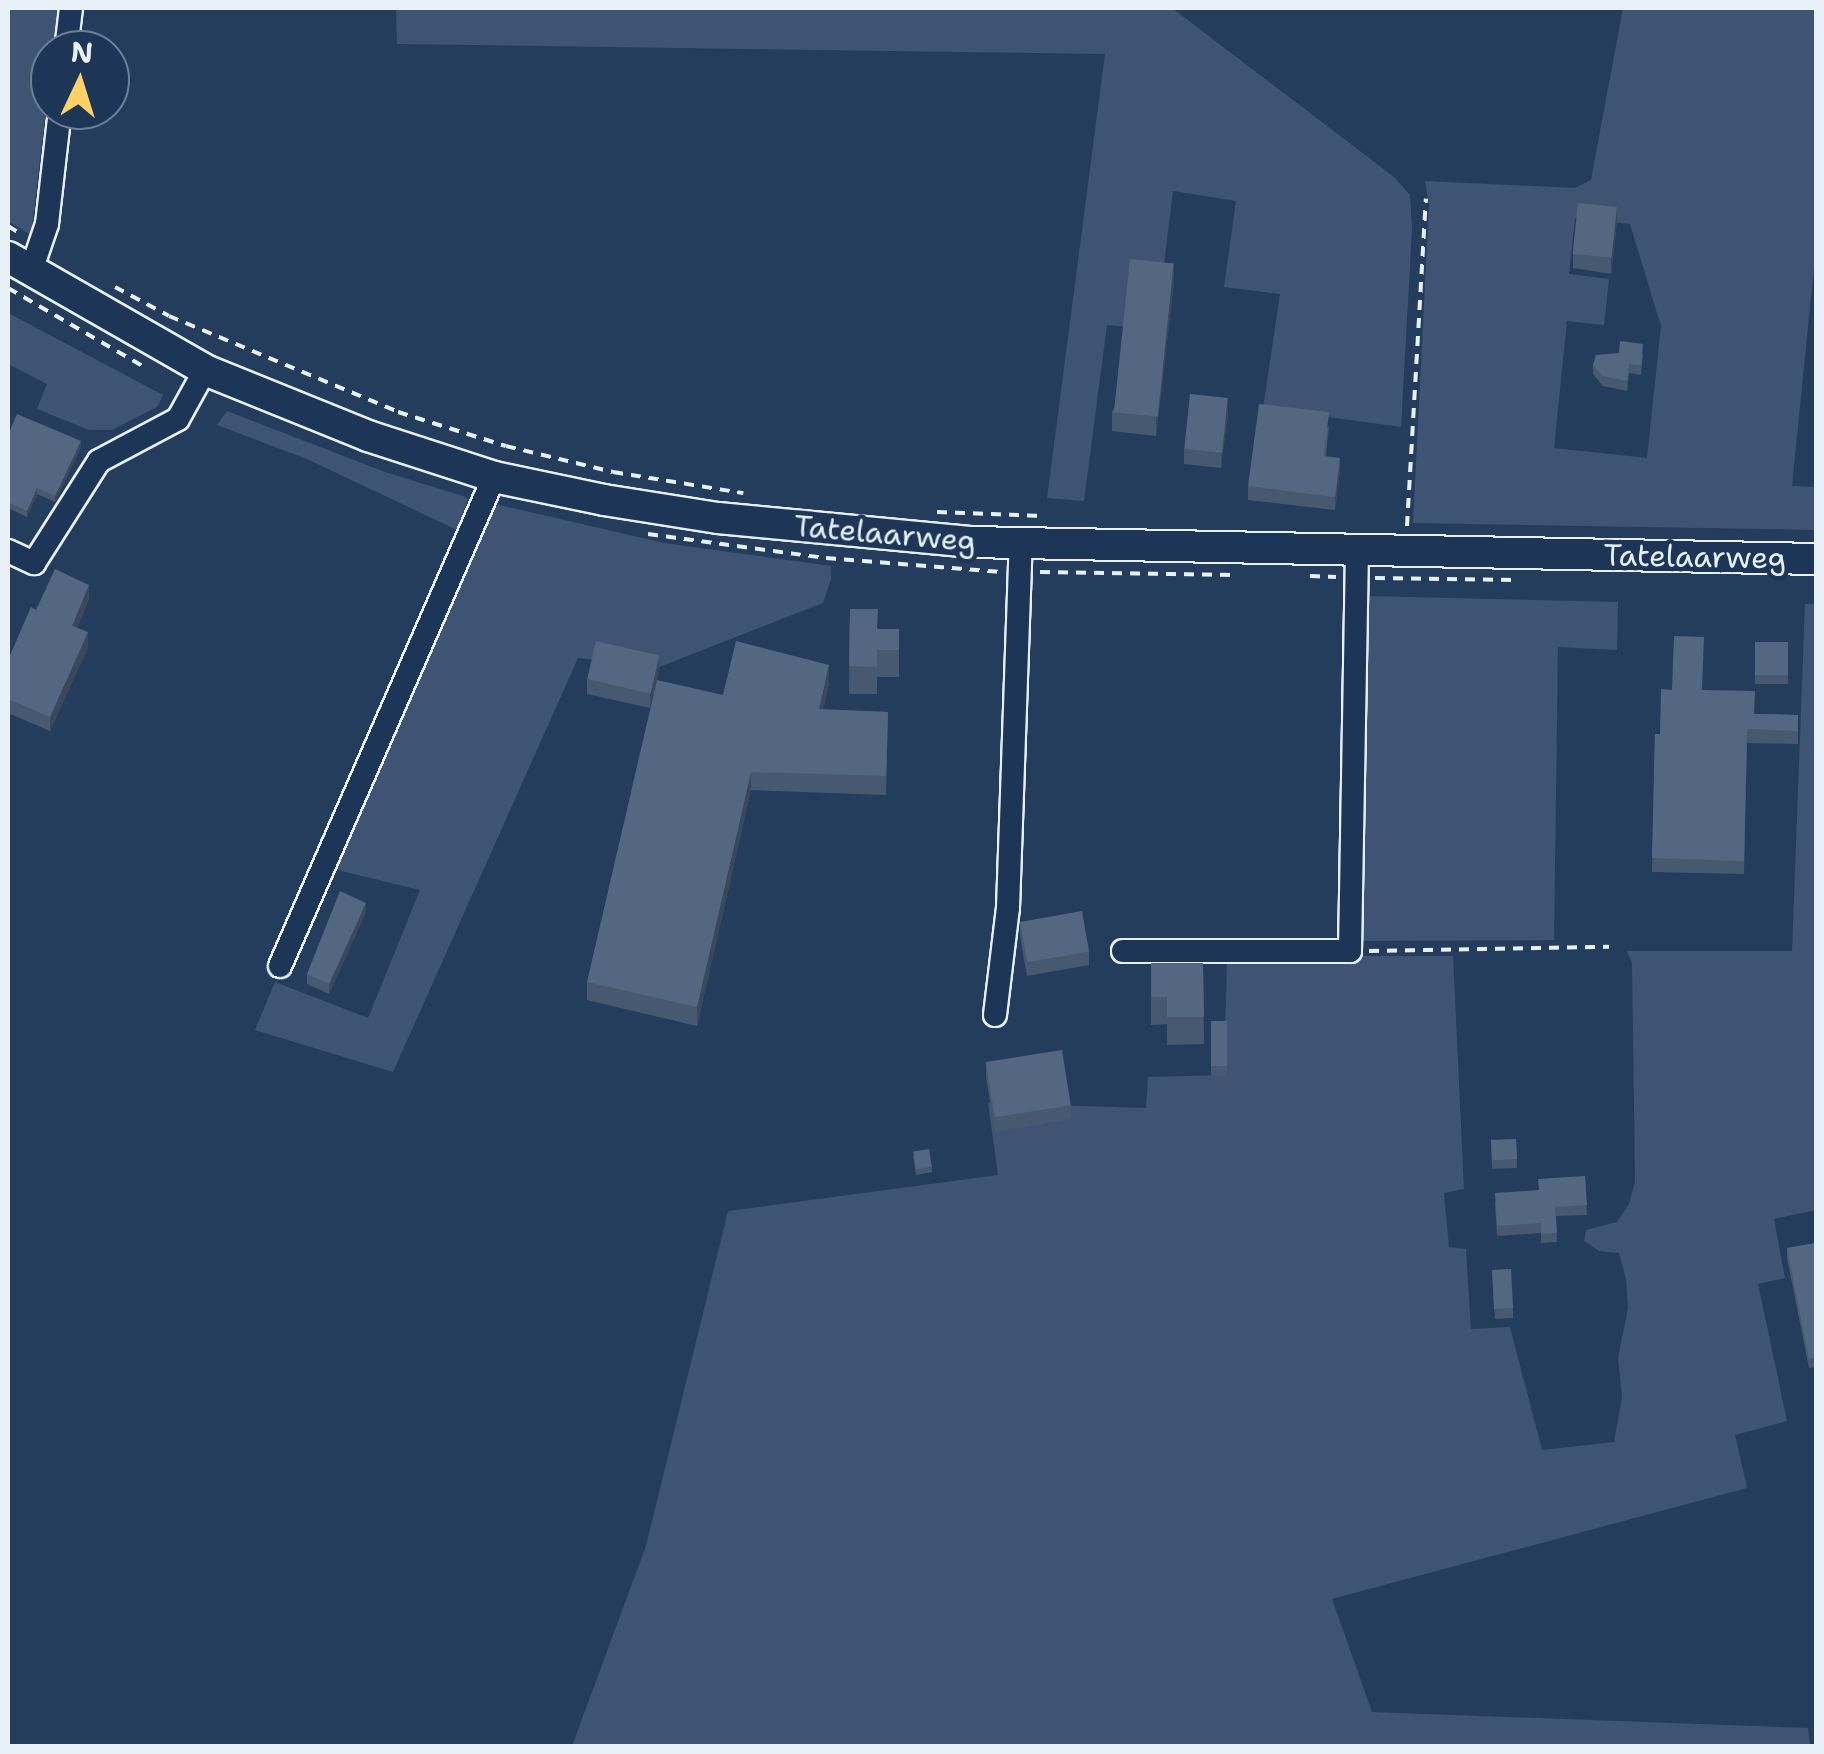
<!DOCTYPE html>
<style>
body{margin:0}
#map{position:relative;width:1824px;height:1754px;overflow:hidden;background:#253d5d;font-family:"Shantell Sans",sans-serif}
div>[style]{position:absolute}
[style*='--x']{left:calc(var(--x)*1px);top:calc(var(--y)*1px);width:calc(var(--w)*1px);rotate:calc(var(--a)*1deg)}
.green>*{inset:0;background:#3e5472}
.path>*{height:4px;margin-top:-2px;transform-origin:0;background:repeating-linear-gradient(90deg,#e8f1f8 0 10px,transparent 0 18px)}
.roads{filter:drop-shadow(2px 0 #e8f1f8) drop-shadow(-2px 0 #e8f1f8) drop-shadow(0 2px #e8f1f8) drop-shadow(0 -2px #e8f1f8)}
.minor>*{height:22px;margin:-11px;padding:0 11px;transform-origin:11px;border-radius:11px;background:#1d3557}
.major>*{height:30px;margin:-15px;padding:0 15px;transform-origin:15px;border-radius:15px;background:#1d3557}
.wall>*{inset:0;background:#475970;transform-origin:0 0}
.shaded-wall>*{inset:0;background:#3a485b}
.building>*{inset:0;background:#536782;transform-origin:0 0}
span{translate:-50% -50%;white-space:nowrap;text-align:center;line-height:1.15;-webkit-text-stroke:9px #1d3557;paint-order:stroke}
.street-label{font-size:30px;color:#e8f1f8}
.frame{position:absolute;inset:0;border:10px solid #e8f1f8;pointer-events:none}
.north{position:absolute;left:30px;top:30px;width:100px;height:100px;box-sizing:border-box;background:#1d3557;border:2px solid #6e8097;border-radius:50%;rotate:4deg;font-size:28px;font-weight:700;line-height:40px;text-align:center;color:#e8f1f8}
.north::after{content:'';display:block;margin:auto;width:35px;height:45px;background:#ffd166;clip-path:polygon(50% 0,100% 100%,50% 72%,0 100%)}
</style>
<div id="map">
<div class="green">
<div style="clip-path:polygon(8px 8px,58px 8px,31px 235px,8px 221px)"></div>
<div style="clip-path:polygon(396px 8px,1172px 8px,1394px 177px,1410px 195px,1412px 229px,1401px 427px,1263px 408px,1280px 294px,1224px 287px,1236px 201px,1173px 191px,1156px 329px,1107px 325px,1084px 501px,1047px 498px,1105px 54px,397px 44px)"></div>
<div style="clip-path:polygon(evenodd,1623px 8px,1816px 8px,1816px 247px,1792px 486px,1816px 487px,1816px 530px,1413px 523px,1429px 205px,1425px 181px,1575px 188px,1591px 180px,1623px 8px,1575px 218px,1630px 224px,1661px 326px,1647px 458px,1554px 448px,1567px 321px,1604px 325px,1609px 279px,1569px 274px,1575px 218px)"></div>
<div style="clip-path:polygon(8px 313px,163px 395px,157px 407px,112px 430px,89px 430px,37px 409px,47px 384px,8px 364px)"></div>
<div style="clip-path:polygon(227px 411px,385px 472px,463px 496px,468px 499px,457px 530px,309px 460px,217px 425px)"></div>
<div style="clip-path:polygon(491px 503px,664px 543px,831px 566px,831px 579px,823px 603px,659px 667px,578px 658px,393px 1072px,255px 1030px,275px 982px,368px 1018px,420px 890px,325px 867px)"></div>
<div style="clip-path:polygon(1366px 596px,1618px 602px,1617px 650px,1558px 647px,1554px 940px,1361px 941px)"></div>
<div style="clip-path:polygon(1805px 604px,1816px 604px,1816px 1210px,1774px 1219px,1785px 1278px,1758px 1284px,1787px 1421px,1735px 1435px,1747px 1488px,1332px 1599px,1372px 1712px,1808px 1728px,1810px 1746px,572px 1746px,646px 1546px,728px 1211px,998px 1175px,988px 1103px,1146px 1108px,1148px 1077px,1224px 1075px,1227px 956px,1453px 956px,1464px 1189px,1444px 1193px,1449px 1247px,1466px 1249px,1471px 1329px,1510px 1327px,1542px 1450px,1614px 1442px,1622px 1397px,1618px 1358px,1628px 1308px,1626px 1279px,1619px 1253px,1599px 1251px,1584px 1241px,1586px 1230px,1617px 1222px,1629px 1204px,1635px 1182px,1632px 963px,1627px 951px,1792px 951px)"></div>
</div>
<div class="path">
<div style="--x:8;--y:226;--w:13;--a:32"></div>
<div style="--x:115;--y:287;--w:61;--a:28.2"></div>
<div style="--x:169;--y:316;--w:248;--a:22.7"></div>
<div style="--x:398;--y:412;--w:113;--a:17.5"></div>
<div style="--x:506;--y:446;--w:110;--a:13.7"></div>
<div style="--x:613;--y:472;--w:132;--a:9.2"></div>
<div style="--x:8;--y:288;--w:160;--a:30.1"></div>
<div style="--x:937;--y:512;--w:105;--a:2.2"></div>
<div style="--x:1407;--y:526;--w:328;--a:-86.7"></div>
<div style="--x:648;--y:534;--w:180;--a:7.7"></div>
<div style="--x:826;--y:558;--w:176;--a:4.6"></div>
<div style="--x:1040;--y:572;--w:196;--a:0.9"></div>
<div style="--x:1310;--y:576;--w:26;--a:2"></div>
<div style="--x:1375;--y:578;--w:141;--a:0.8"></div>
<div style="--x:1369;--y:951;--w:240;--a:-1"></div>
</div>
<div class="roads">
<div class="minor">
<div style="--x:66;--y:50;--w:42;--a:-83.2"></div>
<div style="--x:31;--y:271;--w:50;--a:-71.2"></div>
<div style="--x:47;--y:224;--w:115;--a:-83.5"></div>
<div style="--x:8;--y:551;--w:29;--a:25"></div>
<div style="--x:34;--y:563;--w:121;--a:-57.5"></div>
<div style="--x:99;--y:461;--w:89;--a:-28"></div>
<div style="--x:178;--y:419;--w:56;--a:-61.1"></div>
<div style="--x:1123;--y:951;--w:227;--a:0"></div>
<div style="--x:1350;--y:951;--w:401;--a:-89"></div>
<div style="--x:280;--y:966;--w:534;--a:-66.36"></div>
<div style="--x:995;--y:1015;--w:108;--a:-83.1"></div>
<div style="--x:1008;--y:908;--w:365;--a:-88"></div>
</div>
<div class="major">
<div style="--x:8;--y:257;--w:227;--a:29.8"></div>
<div style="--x:205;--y:370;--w:176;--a:22"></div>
<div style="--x:368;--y:436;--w:133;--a:18"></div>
<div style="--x:494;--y:477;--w:112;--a:11.8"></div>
<div style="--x:604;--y:500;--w:115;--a:9"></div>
<div style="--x:718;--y:518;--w:253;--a:5.4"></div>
<div style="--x:970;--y:542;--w:846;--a:1.15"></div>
</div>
</div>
<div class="wall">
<div style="clip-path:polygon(1617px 221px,1611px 274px,1573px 268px,1573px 254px)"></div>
<div style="clip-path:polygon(1174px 282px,1156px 436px,1112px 431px,1112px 412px)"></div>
<div style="clip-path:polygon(1643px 354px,1641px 375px,1629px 373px,1627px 391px,1603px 386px,1593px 374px,1593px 365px)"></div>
<div style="clip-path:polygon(1228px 412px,1221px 468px,1184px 464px,1184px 449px)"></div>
<div style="clip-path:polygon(1329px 426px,1326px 456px,1340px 471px,1335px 510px,1248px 500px,1248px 486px)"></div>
<div style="clip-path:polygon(8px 435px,81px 447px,55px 502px,37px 494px,27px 517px,8px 508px)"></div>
<div style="clip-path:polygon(89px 599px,77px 628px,88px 647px,50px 731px,8px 713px,8px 660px,36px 610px)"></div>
<div style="clip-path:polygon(850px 609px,878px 629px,899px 629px,899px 677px,877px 677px,877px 694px,849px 694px)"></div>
<div style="left:1755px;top:642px;width:33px;height:42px"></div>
<div style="clip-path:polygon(659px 670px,650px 708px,587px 694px,587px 679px)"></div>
<div style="clip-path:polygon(829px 683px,823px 710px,888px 712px,886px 795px,751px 790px,697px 1026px,587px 1000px,587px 982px,723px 695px)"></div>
<div style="clip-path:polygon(1703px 690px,1755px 714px,1798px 715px,1798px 744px,1747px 743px,1744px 874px,1652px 872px,1655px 734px,1660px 734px)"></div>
<div style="clip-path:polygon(366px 912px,329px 994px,307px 984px,307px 974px)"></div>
<div style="clip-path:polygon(1020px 922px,1089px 951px,1089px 965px,1027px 976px,1020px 936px)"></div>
<div style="clip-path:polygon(1151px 963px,1203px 963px,1204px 1044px,1167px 1045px,1167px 1024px,1151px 1025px)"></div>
<div style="left:1211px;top:1021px;width:16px;height:55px"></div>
<div style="clip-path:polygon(986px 1062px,1071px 1105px,1071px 1119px,995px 1132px,986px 1076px)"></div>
<div style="left:1516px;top:1139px;width:29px;height:25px;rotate:88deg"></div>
<div style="clip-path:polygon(913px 1156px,932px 1167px,932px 1172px,916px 1175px)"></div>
<div style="clip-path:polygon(1585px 1176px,1587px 1215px,1556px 1216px,1557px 1242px,1541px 1243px,1541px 1233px,1497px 1236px,1495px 1203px)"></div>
<div style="clip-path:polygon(1816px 1243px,1816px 1367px,1809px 1368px,1787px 1258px,1787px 1248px)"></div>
<div style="clip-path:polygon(1492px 1271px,1513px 1308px,1513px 1318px,1495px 1319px)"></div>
</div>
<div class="shaded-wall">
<div style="clip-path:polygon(1617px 207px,1617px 221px,1611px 274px,1611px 260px)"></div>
<div style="clip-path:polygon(1174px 264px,1174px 282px,1156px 436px,1156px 417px)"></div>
<div style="clip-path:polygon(1228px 398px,1228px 412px,1221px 468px,1221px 453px)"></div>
<div style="clip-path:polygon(81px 441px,81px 447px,55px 502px,55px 496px)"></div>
<div style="clip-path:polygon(1340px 458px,1340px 471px,1335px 510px,1335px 497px)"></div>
<div style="clip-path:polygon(37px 488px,37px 494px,27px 517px,27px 511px)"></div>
<div style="clip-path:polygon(89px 585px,89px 599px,72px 640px,72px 626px)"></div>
<div style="clip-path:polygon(88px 632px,88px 647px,50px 731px,50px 717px)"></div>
<div style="clip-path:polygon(659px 656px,659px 670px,650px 708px,650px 694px)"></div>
<div style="clip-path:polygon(829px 665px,829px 683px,819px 728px,819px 709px)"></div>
<div style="clip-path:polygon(751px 772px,751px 790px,697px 1026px,697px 1007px)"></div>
<div style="clip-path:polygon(366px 903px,366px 912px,329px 994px,329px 984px)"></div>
</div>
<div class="building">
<div style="left:1578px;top:203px;width:39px;height:51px;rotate:6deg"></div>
<div style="left:1130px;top:259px;width:44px;height:154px;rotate:6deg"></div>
<div style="clip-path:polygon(1620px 341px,1643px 344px,1641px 365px,1629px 364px,1627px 381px,1603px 376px,1593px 365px,1596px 355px,1619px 353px)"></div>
<div style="left:1190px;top:394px;width:38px;height:55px;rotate:6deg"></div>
<div style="clip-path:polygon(1259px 404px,1329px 412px,1324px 456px,1340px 458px,1335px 497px,1248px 486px)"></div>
<div style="clip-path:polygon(17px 414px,81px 441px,55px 496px,37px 488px,27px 511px,8px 502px,8px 435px)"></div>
<div style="clip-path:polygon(55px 569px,89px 585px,72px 626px,88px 632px,50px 717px,8px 699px,8px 660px,31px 607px,36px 610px)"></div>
<div style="clip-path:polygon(850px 609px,878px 609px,877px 629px,899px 629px,899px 650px,877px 650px,877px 667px,849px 666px)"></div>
<div style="clip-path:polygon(1674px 636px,1704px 637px,1702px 690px,1755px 691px,1754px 714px,1798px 715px,1798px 731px,1747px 729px,1744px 861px,1652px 858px,1655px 734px,1660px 734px,1661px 689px,1672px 690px)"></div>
<div style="left:596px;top:641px;width:65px;height:39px;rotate:13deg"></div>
<div style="clip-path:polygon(736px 641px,829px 665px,819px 709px,888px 712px,886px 776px,751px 772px,697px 1007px,587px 982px,657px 680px,723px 695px)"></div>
<div style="left:1755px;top:642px;width:33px;height:33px"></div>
<div style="clip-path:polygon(340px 891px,366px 903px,329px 984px,307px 974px)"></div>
<div style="left:1082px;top:911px;width:41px;height:63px;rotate:80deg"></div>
<div style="clip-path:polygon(1151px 963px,1203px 963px,1204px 1017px,1167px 1017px,1167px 997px,1151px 997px)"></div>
<div style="left:1211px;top:1021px;width:16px;height:45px"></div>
<div style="left:1062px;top:1050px;width:56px;height:77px;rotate:81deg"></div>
<div style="left:1516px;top:1139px;width:20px;height:25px;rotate:87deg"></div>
<div style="left:929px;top:1149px;width:18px;height:16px;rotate:81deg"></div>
<div style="clip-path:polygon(1585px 1176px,1587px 1205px,1555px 1207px,1557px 1233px,1541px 1234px,1541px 1223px,1497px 1226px,1495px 1193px,1539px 1190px,1538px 1179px)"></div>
<div style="clip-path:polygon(1816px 1243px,1816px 1357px,1809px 1359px,1787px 1248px)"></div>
<div style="left:1511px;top:1269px;width:39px;height:19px;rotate:87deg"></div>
</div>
<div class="street-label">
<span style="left:885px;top:534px;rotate:5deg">Tatelaarweg</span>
<span style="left:1695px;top:557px;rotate:1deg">Tatelaarweg</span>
</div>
<div class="frame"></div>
<div class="north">N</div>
</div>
